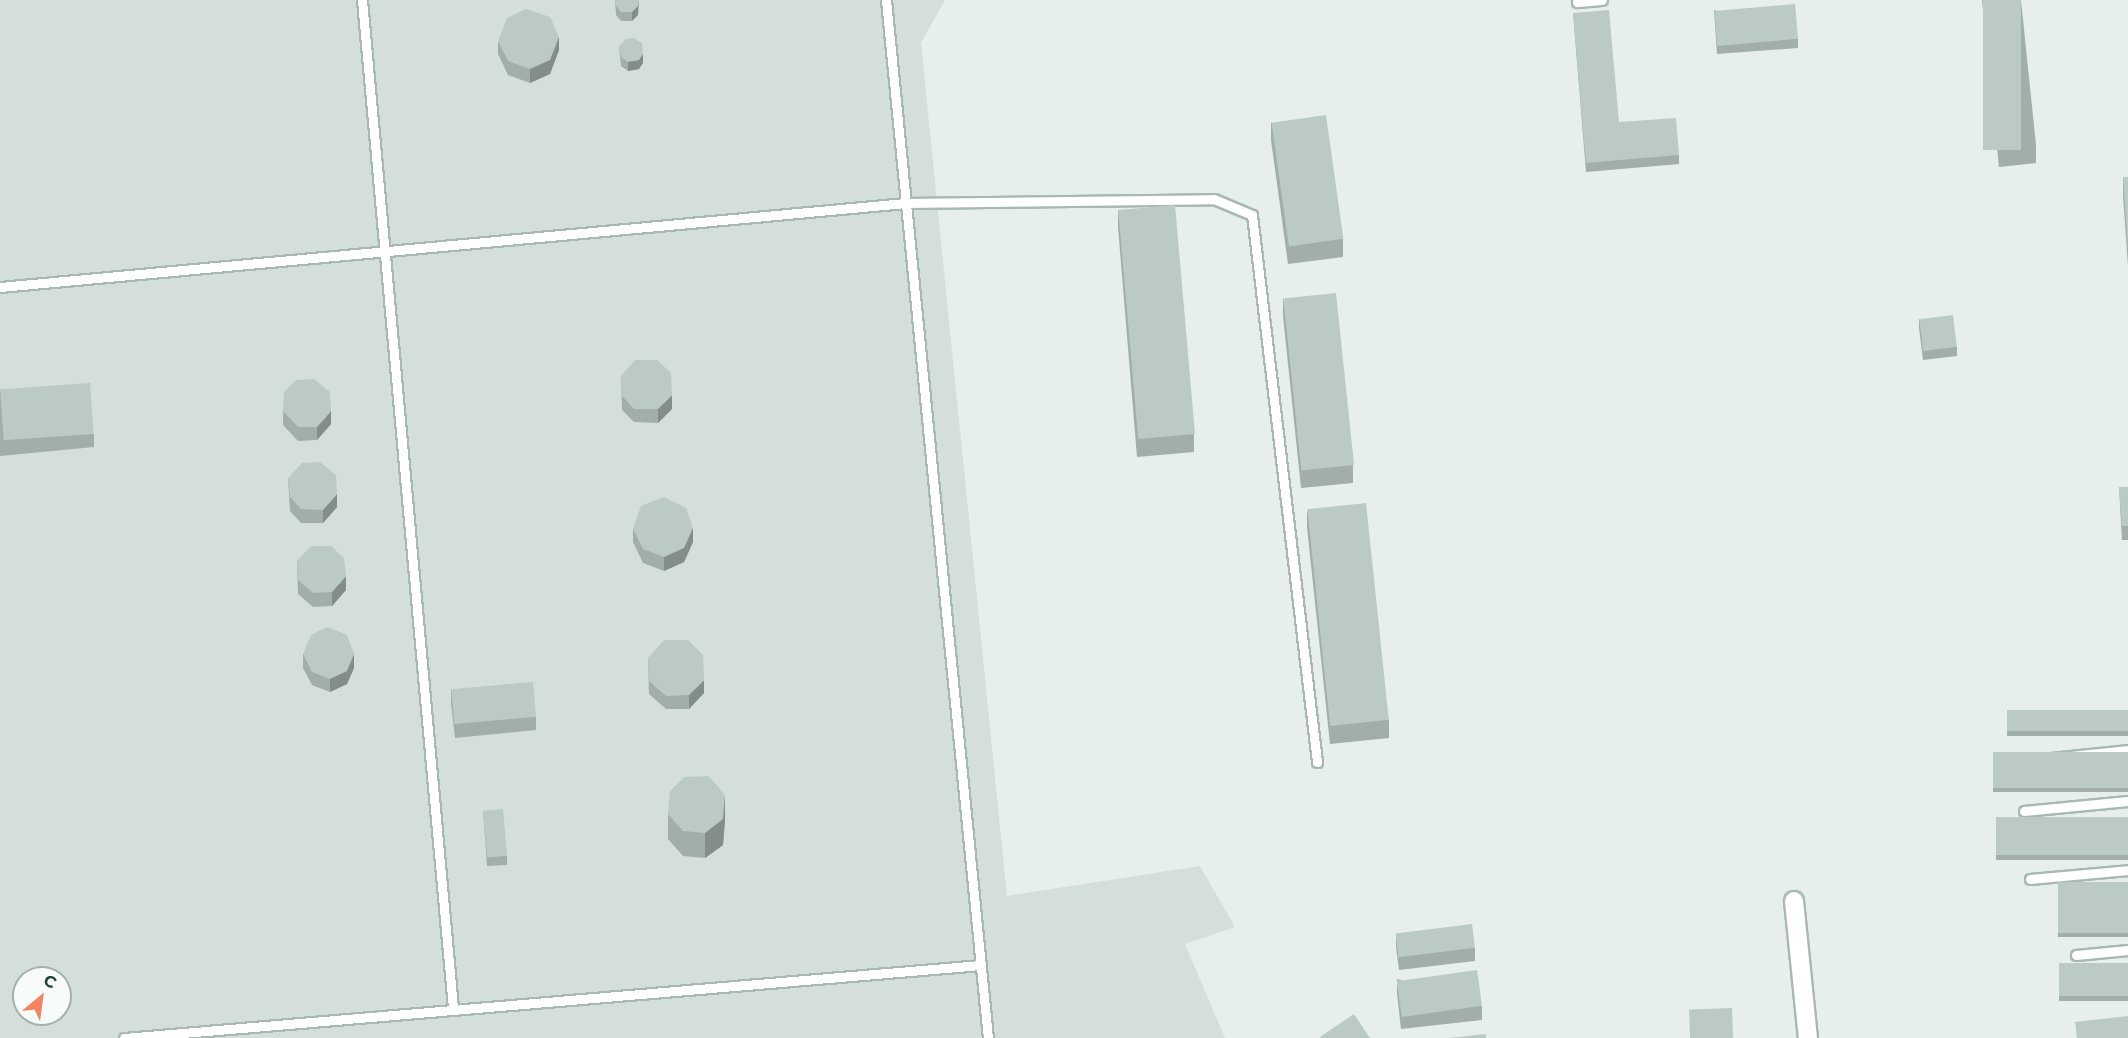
<!DOCTYPE html>
<meta charset="utf-8">
<style>
body{margin:0}
#map{position:relative;width:2128px;height:1038px;overflow:hidden;background:#e6efeb;font-family:Montserrat,sans-serif}
div>[style]{position:absolute}
[style*='--x']{left:calc(var(--x)*1px);top:calc(var(--y)*1px);width:calc(var(--w)*1px);rotate:calc(var(--a)*1deg)}
.built>*{inset:0;background:#d4dfda}
.roads{filter:drop-shadow(2px 0 #a8b8b2) drop-shadow(-2px 0 #a8b8b2) drop-shadow(0 2px #a8b8b2) drop-shadow(0 -2px #a8b8b2)}
.lane>*{height:9px;margin:-4.5px;padding:0 4.5px;transform-origin:4.5px;border-radius:4.5px;background:#fff}
.street>*{height:18px;margin:-9px;padding:0 9px;transform-origin:9px;border-radius:9px;background:#fff}
.wall>*{inset:0;background:#a1aea9;transform-origin:0 0}
.shaded-wall>*{inset:0;background:#838d89}
.building>*{inset:0;background:#bbcac4;transform-origin:0 0}
span{translate:-50% -50%;white-space:nowrap;text-align:center;line-height:1.15;-webkit-text-stroke:4.5px #f7fbf9;paint-order:stroke}
.north{position:absolute;left:12px;top:966px;width:60px;height:60px;box-sizing:border-box;background:#f7fbf9;border:2px solid #a3b1ad;border-radius:50%;rotate:29deg;font-size:16px;font-weight:700;line-height:24px;text-align:center;color:#24423a}
.north::after{content:'';display:block;margin:auto;width:21px;height:27px;background:#f4845f;clip-path:polygon(50% 0,100% 100%,50% 72%,0 100%)}
</style>
<div id="map">
<div class="built">
<div style="clip-path:polygon(evenodd,0 0,945px 0,921px 43px,1007px 896px,1200px 866px,1235px 927px,1185px 944px,1225px 1038px,0 1038px,0 0,24px 978px,60px 978px,60px 1014px,24px 1014px,24px 978px)"></div>
</div>
<div class="roads">
<div class="lane">
<div style="--x:362;--y:0;--w:1011;--a:84.84"></div>
<div style="--x:886;--y:0;--w:1043;--a:84.39"></div>
<div style="--x:1577;--y:2;--w:25;--a:-5"></div>
<div style="--x:0;--y:287;--w:910;--a:-5.3"></div>
<div style="--x:906;--y:203;--w:308;--a:-0.7"></div>
<div style="--x:1214;--y:199;--w:41;--a:22.8"></div>
<div style="--x:1252;--y:215;--w:551;--a:83.22"></div>
<div style="--x:2022;--y:761;--w:107;--a:-5.9"></div>
<div style="--x:2024;--y:811;--w:104;--a:-5.5"></div>
<div style="--x:2030;--y:879;--w:98;--a:-5.2"></div>
<div style="--x:2076;--y:955;--w:52;--a:-5.5"></div>
<div style="--x:124;--y:1038;--w:860;--a:-4.87"></div>
</div>
<div class="street">
<div style="--x:1794;--y:901;--w:138;--a:84.2"></div>
</div>
</div>
<div class="wall">
<div style="clip-path:polygon(615px 0,638px 15px,632px 21px,621px 21px,616px 15px)"></div>
<div style="clip-path:polygon(1982px 0,2021px 0,2036px 145px,2036px 163px,1999px 167px)"></div>
<div style="clip-path:polygon(1714px 10px,1798px 39px,1798px 48px,1717px 54px)"></div>
<div style="clip-path:polygon(1573px 13px,1619px 122px,1679px 155px,1679px 164px,1586px 172px)"></div>
<div style="clip-path:polygon(498px 41px,559px 50px,550px 74px,530px 83px,508px 75px,498px 54px)"></div>
<div style="clip-path:polygon(619px 46px,643px 63px,639px 69px,628px 71px,621px 66px)"></div>
<div style="clip-path:polygon(1271px 122px,1343px 239px,1343px 257px,1288px 264px,1271px 140px)"></div>
<div style="clip-path:polygon(2123px 177px,2128px 177px,2128px 267px,2123px 195px)"></div>
<div style="clip-path:polygon(1118px 210px,1194px 434px,1194px 452px,1137px 457px,1118px 227px)"></div>
<div style="clip-path:polygon(1283px 298px,1353px 465px,1353px 483px,1301px 488px,1283px 316px)"></div>
<div style="clip-path:polygon(1919px 319px,1957px 347px,1957px 356px,1923px 360px,1919px 328px)"></div>
<div style="clip-path:polygon(621px 376px,672px 409px,658px 423px,634px 422px,622px 410px)"></div>
<div style="clip-path:polygon(0 391px,94px 434px,94px 447px,0 456px)"></div>
<div style="clip-path:polygon(283px 411px,331px 424px,317px 440px,298px 441px,283px 425px)"></div>
<div style="clip-path:polygon(288px 478px,337px 507px,323px 523px,301px 523px,290px 511px)"></div>
<div style="clip-path:polygon(2119px 487px,2128px 487px,2128px 540px,2122px 540px)"></div>
<div style="clip-path:polygon(1307px 510px,1389px 720px,1389px 738px,1330px 744px,1307px 527px)"></div>
<div style="clip-path:polygon(633px 529px,693px 542px,684px 562px,664px 571px,643px 563px,633px 542px)"></div>
<div style="clip-path:polygon(297px 561px,346px 590px,332px 606px,313px 607px,298px 594px)"></div>
<div style="clip-path:polygon(303px 654px,354px 668px,347px 684px,330px 692px,312px 685px,303px 668px)"></div>
<div style="clip-path:polygon(648px 658px,704px 693px,689px 709px,666px 709px,649px 694px)"></div>
<div style="clip-path:polygon(451px 690px,536px 717px,536px 730px,455px 738px,451px 703px)"></div>
<div style="left:2128px;top:710px;width:26px;height:121px;rotate:90deg"></div>
<div style="left:2128px;top:752px;width:40px;height:135px;rotate:90deg"></div>
<div style="clip-path:polygon(483px 810px,507px 856px,507px 865px,487px 866px)"></div>
<div style="clip-path:polygon(668px 814px,725px 820px,723px 845px,705px 858px,683px 856px,668px 839px)"></div>
<div style="left:2128px;top:817px;width:43px;height:132px;rotate:90deg"></div>
<div style="left:2128px;top:882px;width:55px;height:70px;rotate:90deg"></div>
<div style="clip-path:polygon(1396px 934px,1475px 948px,1475px 961px,1399px 970px,1396px 947px)"></div>
<div style="left:2128px;top:963px;width:38px;height:69px;rotate:90deg"></div>
<div style="clip-path:polygon(1397px 979px,1482px 1006px,1482px 1020px,1401px 1029px,1397px 993px)"></div>
</div>
<div class="shaded-wall">
<div style="clip-path:polygon(639px 0,638px 15px,632px 21px,632px 12px)"></div>
<div style="clip-path:polygon(559px 37px,559px 50px,550px 74px,530px 83px,530px 69px)"></div>
<div style="clip-path:polygon(643px 54px,643px 63px,639px 69px,628px 71px,628px 62px)"></div>
<div style="clip-path:polygon(672px 395px,672px 409px,658px 423px,658px 409px)"></div>
<div style="clip-path:polygon(331px 411px,331px 424px,317px 440px,317px 427px)"></div>
<div style="clip-path:polygon(337px 494px,337px 507px,323px 523px,323px 510px)"></div>
<div style="clip-path:polygon(693px 528px,693px 542px,684px 562px,664px 571px,664px 557px)"></div>
<div style="clip-path:polygon(346px 576px,346px 590px,332px 606px,332px 592px)"></div>
<div style="clip-path:polygon(354px 654px,354px 668px,347px 684px,330px 692px,330px 679px)"></div>
<div style="clip-path:polygon(704px 680px,704px 693px,689px 709px,689px 695px)"></div>
<div style="clip-path:polygon(725px 795px,725px 820px,723px 845px,705px 858px,705px 833px)"></div>
</div>
<div class="building">
<div style="clip-path:polygon(615px 0,639px 0,638px 6px,632px 12px,621px 12px,616px 6px)"></div>
<div style="left:1983px;top:0;width:38px;height:150px"></div>
<div style="left:1795px;top:4px;width:35px;height:81px;rotate:85deg"></div>
<div style="clip-path:polygon(526px 9px,550px 17px,559px 37px,550px 60px,530px 69px,508px 61px,498px 41px,507px 18px)"></div>
<div style="clip-path:polygon(1609px 10px,1619px 122px,1676px 118px,1679px 155px,1586px 163px,1573px 13px)"></div>
<div style="clip-path:polygon(634px 38px,642px 43px,643px 54px,639px 60px,628px 62px,621px 57px,619px 46px,626px 39px)"></div>
<div style="left:1326px;top:115px;width:125px;height:55px;rotate:82deg"></div>
<div style="clip-path:polygon(2123px 177px,2128px 177px,2128px 249px)"></div>
<div style="left:1175px;top:205px;width:230px;height:57px;rotate:85deg"></div>
<div style="left:1336px;top:293px;width:173px;height:53px;rotate:84deg"></div>
<div style="left:1953px;top:315px;width:32px;height:34px;rotate:83deg"></div>
<div style="clip-path:polygon(635px 360px,657px 360px,671px 373px,672px 395px,658px 409px,634px 409px,622px 396px,621px 376px)"></div>
<div style="clip-path:polygon(314px 379px,330px 392px,331px 411px,317px 427px,298px 427px,283px 411px,284px 392px,296px 380px)"></div>
<div style="left:90px;top:383px;width:51px;height:90px;rotate:86deg"></div>
<div style="clip-path:polygon(320px 462px,336px 475px,337px 494px,323px 510px,301px 509px,290px 497px,288px 478px,302px 463px)"></div>
<div style="clip-path:polygon(2119px 487px,2128px 487px,2128px 526px,2122px 526px)"></div>
<div style="clip-path:polygon(664px 497px,686px 508px,693px 528px,684px 548px,664px 557px,643px 549px,633px 529px,641px 506px)"></div>
<div style="left:1366px;top:503px;width:218px;height:59px;rotate:84deg"></div>
<div style="clip-path:polygon(311px 546px,331px 546px,344px 558px,346px 576px,332px 592px,313px 593px,298px 580px,297px 561px)"></div>
<div style="clip-path:polygon(327px 627px,347px 635px,354px 654px,347px 671px,330px 679px,312px 672px,303px 654px,311px 635px)"></div>
<div style="clip-path:polygon(664px 640px,688px 640px,703px 655px,704px 680px,689px 695px,666px 696px,649px 681px,648px 658px)"></div>
<div style="left:533px;top:682px;width:35px;height:82px;rotate:85deg"></div>
<div style="left:2128px;top:710px;width:21px;height:121px;rotate:90deg"></div>
<div style="left:2128px;top:752px;width:36px;height:135px;rotate:90deg"></div>
<div style="clip-path:polygon(709px 776px,725px 795px,723px 819px,705px 833px,683px 831px,668px 814px,670px 791px,684px 777px)"></div>
<div style="left:503px;top:809px;width:47px;height:20px;rotate:85deg"></div>
<div style="left:2128px;top:817px;width:38px;height:132px;rotate:90deg"></div>
<div style="left:2128px;top:882px;width:51px;height:70px;rotate:90deg"></div>
<div style="left:1472px;top:924px;width:24px;height:77px;rotate:83deg"></div>
<div style="left:2128px;top:963px;width:33px;height:69px;rotate:90deg"></div>
<div style="left:1477px;top:970px;width:36px;height:81px;rotate:82deg"></div>
<div style="left:1732px;top:1008px;width:30px;height:43px;rotate:88deg"></div>
<div style="clip-path:polygon(1354px 1014px,1370px 1038px,1321px 1038px,1320px 1037px)"></div>
<div style="clip-path:polygon(2128px 1016px,2128px 1038px,2077px 1038px,2075px 1022px)"></div>
<div style="clip-path:polygon(1486px 1034px,1486px 1038px,1448px 1038px)"></div>
</div>
<div class="north">С</div>
</div>
